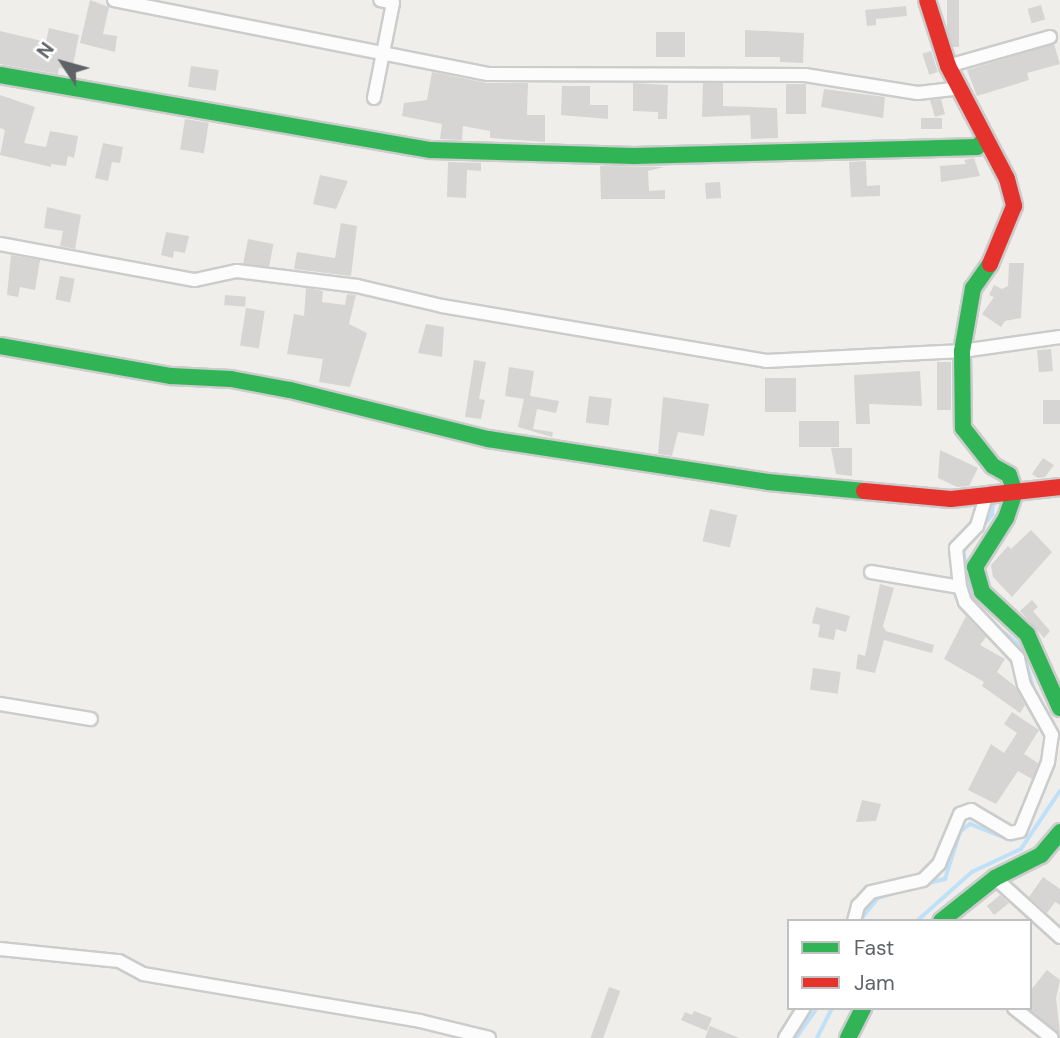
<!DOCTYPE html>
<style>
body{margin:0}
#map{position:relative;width:1060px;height:1038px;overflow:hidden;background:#efeeea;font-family:"DM Sans",sans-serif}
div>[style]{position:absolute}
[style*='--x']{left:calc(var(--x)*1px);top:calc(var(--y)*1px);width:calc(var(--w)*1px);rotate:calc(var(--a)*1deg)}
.stream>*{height:3.5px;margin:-1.75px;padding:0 1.75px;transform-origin:1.75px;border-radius:1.75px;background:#bfe0f9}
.building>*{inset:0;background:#d6d5d3;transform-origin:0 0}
.roads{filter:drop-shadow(2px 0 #cbcccc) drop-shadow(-2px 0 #cbcccc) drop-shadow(0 2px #cbcccc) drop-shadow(0 -2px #cbcccc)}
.street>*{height:12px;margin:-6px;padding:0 6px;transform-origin:6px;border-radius:6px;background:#fdfcfc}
.fast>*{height:16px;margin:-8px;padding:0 8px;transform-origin:8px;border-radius:8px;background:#30b455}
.jam>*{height:16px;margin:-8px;padding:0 8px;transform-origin:8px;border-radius:8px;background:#e5322d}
span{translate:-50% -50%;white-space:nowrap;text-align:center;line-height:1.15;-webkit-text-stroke:7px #fff;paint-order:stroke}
.legend{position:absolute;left:787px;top:919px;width:245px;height:91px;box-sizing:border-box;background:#fff;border:2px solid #bfc1c3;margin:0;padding:9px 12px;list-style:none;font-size:21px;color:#5f6368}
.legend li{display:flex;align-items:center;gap:14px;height:35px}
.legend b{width:35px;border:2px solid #bfc1c3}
.north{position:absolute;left:28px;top:28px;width:70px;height:70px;-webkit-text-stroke:5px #fff;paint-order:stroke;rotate:306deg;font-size:19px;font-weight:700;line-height:28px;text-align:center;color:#5f6368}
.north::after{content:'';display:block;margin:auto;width:24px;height:32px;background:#5f6368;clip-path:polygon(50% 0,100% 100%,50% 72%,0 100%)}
</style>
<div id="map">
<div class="stream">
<div style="--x:982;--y:527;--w:16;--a:-50"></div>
<div style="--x:992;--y:515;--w:15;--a:-86"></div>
<div style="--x:970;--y:541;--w:13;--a:119"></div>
<div style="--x:964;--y:552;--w:42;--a:81.9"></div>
<div style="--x:970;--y:594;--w:17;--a:59"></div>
<div style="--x:994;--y:624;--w:36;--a:39"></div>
<div style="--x:1022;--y:647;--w:51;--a:74.1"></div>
<div style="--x:925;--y:884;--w:21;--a:-14"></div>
<div style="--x:945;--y:879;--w:49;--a:-72.3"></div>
<div style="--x:960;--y:832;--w:13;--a:-39"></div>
<div style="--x:970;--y:824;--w:44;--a:21.3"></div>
<div style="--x:1011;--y:840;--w:15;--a:-20"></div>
<div style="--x:1025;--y:835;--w:61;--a:-68.9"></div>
<div style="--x:861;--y:919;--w:27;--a:-51"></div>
<div style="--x:878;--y:898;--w:27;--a:-17"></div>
<div style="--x:917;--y:921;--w:74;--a:-41.7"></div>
<div style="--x:972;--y:872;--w:54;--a:-25.1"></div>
<div style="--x:1021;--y:849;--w:70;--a:-56.1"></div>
<div style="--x:796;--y:1038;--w:37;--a:-55"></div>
<div style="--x:817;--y:1038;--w:34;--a:-63"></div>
</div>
<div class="building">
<div style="clip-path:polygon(90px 0,109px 7px,103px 34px,117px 36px,115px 52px,80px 43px)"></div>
<div style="left:947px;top:0;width:12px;height:47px"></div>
<div style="left:1041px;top:5px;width:15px;height:14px;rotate:74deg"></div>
<div style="clip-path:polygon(906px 6px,907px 16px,876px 19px,876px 25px,867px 26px,865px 10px)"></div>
<div style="clip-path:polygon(49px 28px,79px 35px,72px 70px,59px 68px,58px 74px,0 64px,0 31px,46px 42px)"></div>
<div style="clip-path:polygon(745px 30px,804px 33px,803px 63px,780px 62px,780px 57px,745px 57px)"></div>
<div style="left:656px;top:32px;width:29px;height:25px"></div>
<div style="clip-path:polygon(1054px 44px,1060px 64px,1027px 73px,1029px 80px,977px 96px,967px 70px)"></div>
<div style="left:931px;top:51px;width:22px;height:9px;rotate:72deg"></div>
<div style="left:191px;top:66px;width:28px;height:21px;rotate:8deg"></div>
<div style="clip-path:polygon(432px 72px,487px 83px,528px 83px,527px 115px,545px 115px,545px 142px,490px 138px,490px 131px,463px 126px,462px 140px,440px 139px,442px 124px,402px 116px,404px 103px,427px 100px)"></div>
<div style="clip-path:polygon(633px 83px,668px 85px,667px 119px,658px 119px,658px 112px,633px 111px)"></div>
<div style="clip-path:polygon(703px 83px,723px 83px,723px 106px,777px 108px,778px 138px,751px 139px,750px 115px,702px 117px)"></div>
<div style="left:786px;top:84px;width:20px;height:30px"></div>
<div style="clip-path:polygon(562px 86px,590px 86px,590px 105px,608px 105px,608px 119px,561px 115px)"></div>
<div style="clip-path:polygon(824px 89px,885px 97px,883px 118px,821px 107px)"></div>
<div style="clip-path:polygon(0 95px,35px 107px,24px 143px,46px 147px,50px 131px,78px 136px,74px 158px,68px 156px,66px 166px,51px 164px,51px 167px,0 155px,5px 130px,0 128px)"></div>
<div style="clip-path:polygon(941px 99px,945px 114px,935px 117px,930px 100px)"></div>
<div style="left:921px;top:118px;width:21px;height:11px"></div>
<div style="left:185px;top:119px;width:24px;height:31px;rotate:9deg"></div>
<div style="clip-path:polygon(103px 143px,123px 147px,120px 163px,112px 162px,108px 181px,95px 178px)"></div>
<div style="clip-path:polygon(974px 158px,980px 176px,941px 182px,940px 166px,966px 164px,964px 160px)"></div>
<div style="clip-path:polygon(866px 161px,867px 186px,880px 185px,880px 196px,851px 197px,849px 162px)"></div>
<div style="clip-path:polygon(448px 162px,481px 163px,481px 171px,467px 170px,466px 198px,447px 197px)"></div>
<div style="clip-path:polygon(600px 166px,664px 167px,648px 171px,649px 191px,665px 190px,665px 199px,601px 199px)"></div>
<div style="clip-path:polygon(320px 175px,348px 181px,336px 209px,313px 204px)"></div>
<div style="left:720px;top:182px;width:16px;height:15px;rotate:86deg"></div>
<div style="clip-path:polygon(47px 207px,81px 215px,75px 249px,60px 246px,63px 231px,44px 228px)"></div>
<div style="clip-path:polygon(341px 223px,357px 226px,351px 276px,294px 269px,297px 252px,335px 258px)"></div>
<div style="clip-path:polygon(166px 232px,189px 236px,185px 253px,174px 251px,173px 258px,161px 255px)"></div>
<div style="left:248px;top:239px;width:26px;height:25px;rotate:11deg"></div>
<div style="clip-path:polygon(11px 255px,40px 260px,35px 290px,20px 287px,18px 297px,7px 295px)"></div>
<div style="clip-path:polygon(1009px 263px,1024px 263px,1021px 318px,1005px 321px,1001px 327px,982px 314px,994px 297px,989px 295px,994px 285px,1002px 289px,1008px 286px)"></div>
<div style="left:60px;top:276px;width:15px;height:24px;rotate:11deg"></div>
<div style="clip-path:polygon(306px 288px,323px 291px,322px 302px,345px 305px,347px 294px,356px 295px,349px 324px,367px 333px,350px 387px,319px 382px,323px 359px,287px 354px,294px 314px,304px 316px)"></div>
<div style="left:225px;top:295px;width:21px;height:10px;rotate:5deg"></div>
<div style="left:246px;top:308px;width:19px;height:38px;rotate:9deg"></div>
<div style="clip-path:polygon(426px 324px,444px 327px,442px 357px,418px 353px)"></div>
<div style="left:1051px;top:349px;width:22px;height:14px;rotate:85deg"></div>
<div style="clip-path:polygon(474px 360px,486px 362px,479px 399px,485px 400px,481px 419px,465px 417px)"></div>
<div style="left:937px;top:362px;width:14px;height:48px"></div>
<div style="clip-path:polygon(509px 367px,534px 371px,530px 396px,559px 401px,556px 413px,537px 409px,533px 429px,553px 432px,552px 437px,518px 427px,524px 399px,505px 396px)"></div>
<div style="clip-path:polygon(920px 371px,922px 406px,869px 404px,870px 424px,856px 424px,854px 375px)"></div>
<div style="left:796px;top:378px;width:34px;height:31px;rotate:90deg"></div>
<div style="left:589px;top:396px;width:23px;height:27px;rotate:7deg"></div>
<div style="clip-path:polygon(663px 397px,709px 404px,704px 436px,678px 432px,672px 456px,658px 454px)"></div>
<div style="left:1060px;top:400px;width:24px;height:17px;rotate:90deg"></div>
<div style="left:799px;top:421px;width:40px;height:26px"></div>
<div style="clip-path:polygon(831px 448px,852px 448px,852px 476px,836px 474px)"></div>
<div style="clip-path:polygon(940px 450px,978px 468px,969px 486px,957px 487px,938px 478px)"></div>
<div style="clip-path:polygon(1043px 458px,1054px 465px,1045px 477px,1038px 478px,1032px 474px)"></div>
<div style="left:710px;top:509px;width:28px;height:33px;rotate:13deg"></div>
<div style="clip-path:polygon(1031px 530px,1052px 552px,1012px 597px,993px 577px,991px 565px,1008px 546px,1011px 549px)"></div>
<div style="clip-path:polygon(880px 584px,894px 588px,883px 626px,886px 631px,934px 645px,932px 653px,884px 640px,875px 673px,856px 669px,858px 654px,865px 656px)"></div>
<div style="clip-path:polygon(1032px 600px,1038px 607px,1033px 611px,1050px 631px,1044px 638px,1020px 611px)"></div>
<div style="clip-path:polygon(816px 607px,850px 616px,846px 632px,836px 629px,834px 640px,818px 637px,820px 625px,812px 623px)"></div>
<div style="clip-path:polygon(966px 616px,986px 637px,980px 645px,1005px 659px,997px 672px,1015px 686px,1025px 705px,1020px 713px,982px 686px,984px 682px,944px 659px)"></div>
<div style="left:813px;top:668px;width:28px;height:22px;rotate:8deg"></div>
<div style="clip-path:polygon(1012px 712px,1039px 730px,1024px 754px,1038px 763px,1032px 779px,1018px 771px,996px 804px,968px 790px,991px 744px,1004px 753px,1017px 733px,1004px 724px)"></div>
<div style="clip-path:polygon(862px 800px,881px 804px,876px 821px,856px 822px)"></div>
<div style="clip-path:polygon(1043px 877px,1060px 889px,1060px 905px,1055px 902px,1047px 913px,1029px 897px)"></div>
<div style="clip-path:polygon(1000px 895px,1009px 903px,994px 915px,987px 906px)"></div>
<div style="clip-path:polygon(1047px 970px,1060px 980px,1056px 998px,1060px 1034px,1030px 1010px,1030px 991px)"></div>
<div style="left:609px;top:987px;width:12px;height:54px;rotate:20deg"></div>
<div style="clip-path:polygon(694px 1011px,712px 1018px,707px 1031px,681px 1020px,685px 1012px,692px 1015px)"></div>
<div style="clip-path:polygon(710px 1026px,739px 1038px,705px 1038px)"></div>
</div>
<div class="roads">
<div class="street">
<div style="--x:114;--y:0;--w:381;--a:11.2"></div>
<div style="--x:488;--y:74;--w:317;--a:0.2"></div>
<div style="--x:805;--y:75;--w:114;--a:9.1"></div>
<div style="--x:918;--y:93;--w:44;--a:-6.5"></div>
<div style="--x:948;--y:66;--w:106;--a:-15.9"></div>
<div style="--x:374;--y:98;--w:97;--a:-78.7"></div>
<div style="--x:393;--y:3;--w:13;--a:-167"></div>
<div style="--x:0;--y:244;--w:198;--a:10.5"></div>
<div style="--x:195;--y:280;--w:43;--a:-12.1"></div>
<div style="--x:237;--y:271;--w:121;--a:7.1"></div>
<div style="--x:357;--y:286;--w:87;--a:13.2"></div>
<div style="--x:442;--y:306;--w:329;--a:9.6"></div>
<div style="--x:766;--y:361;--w:196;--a:-2.9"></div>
<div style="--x:962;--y:351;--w:99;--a:-8.1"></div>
<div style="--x:871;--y:572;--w:90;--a:9.6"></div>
<div style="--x:0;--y:704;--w:92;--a:9.4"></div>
<div style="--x:995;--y:878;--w:88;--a:42.2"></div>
<div style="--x:854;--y:921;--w:16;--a:-75"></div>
<div style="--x:858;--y:906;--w:19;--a:-47"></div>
<div style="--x:871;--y:892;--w:53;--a:-13"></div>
<div style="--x:923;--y:880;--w:23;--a:-45"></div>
<div style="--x:939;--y:864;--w:54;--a:-67.2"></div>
<div style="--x:960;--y:814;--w:12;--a:-20"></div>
<div style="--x:971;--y:810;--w:45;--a:30.5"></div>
<div style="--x:1010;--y:833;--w:10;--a:-11"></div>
<div style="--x:1020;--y:831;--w:74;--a:-67.9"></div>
<div style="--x:1048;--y:762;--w:27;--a:-82"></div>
<div style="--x:1052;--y:735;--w:57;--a:-119.2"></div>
<div style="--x:1024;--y:685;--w:28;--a:-103"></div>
<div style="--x:1018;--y:658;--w:77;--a:-133.4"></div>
<div style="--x:965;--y:602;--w:16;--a:-108"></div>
<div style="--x:960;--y:587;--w:39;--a:-96"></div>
<div style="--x:956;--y:548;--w:30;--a:-46"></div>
<div style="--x:977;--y:526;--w:30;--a:-73"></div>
<div style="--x:0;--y:949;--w:120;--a:5.8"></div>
<div style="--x:119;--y:961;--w:27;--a:28"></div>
<div style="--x:143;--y:974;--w:281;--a:9.6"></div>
<div style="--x:420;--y:1021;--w:71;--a:13.8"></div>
<div style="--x:1014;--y:1008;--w:48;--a:38.3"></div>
<div style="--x:785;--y:1038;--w:36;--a:-58"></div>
</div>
<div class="fast">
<div style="--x:0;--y:75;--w:437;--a:9.9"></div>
<div style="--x:431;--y:150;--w:203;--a:1.7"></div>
<div style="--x:634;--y:156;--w:343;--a:-1.5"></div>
<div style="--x:977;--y:147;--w:11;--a:-45"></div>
<div style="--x:990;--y:264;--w:29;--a:125"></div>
<div style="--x:973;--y:288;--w:64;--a:99.9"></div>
<div style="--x:962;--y:351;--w:77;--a:89.3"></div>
<div style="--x:963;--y:428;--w:48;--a:51.7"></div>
<div style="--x:993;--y:466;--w:18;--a:29"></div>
<div style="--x:1009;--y:475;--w:18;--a:71"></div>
<div style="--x:1015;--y:492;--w:28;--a:109"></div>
<div style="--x:1006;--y:518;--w:58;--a:122.3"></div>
<div style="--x:975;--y:567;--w:26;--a:74"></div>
<div style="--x:982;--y:592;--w:62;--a:43"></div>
<div style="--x:1027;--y:634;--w:81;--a:66"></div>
<div style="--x:0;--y:346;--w:174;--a:10"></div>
<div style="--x:171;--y:376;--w:60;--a:2.9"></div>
<div style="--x:231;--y:379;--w:60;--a:10.6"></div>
<div style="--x:290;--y:390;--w:204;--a:13.9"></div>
<div style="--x:488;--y:439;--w:283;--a:8.7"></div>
<div style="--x:768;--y:482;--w:96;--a:5.4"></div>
<div style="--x:941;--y:921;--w:69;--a:-38.5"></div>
<div style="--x:995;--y:878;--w:51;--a:-26.6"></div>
<div style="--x:1041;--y:855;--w:30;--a:-50"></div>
<div style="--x:848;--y:1038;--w:34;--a:-63"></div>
</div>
<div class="jam">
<div style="--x:927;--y:0;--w:69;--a:72.3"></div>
<div style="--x:948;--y:66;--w:127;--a:62.4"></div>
<div style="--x:1007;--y:179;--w:28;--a:75"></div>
<div style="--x:1014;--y:206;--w:63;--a:112.5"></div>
<div style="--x:864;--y:491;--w:87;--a:5.3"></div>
<div style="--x:951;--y:499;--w:110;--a:-6.3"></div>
</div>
</div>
<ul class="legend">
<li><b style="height:9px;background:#30b455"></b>Fast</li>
<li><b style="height:9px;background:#e5322d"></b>Jam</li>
</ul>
<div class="north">N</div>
</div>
